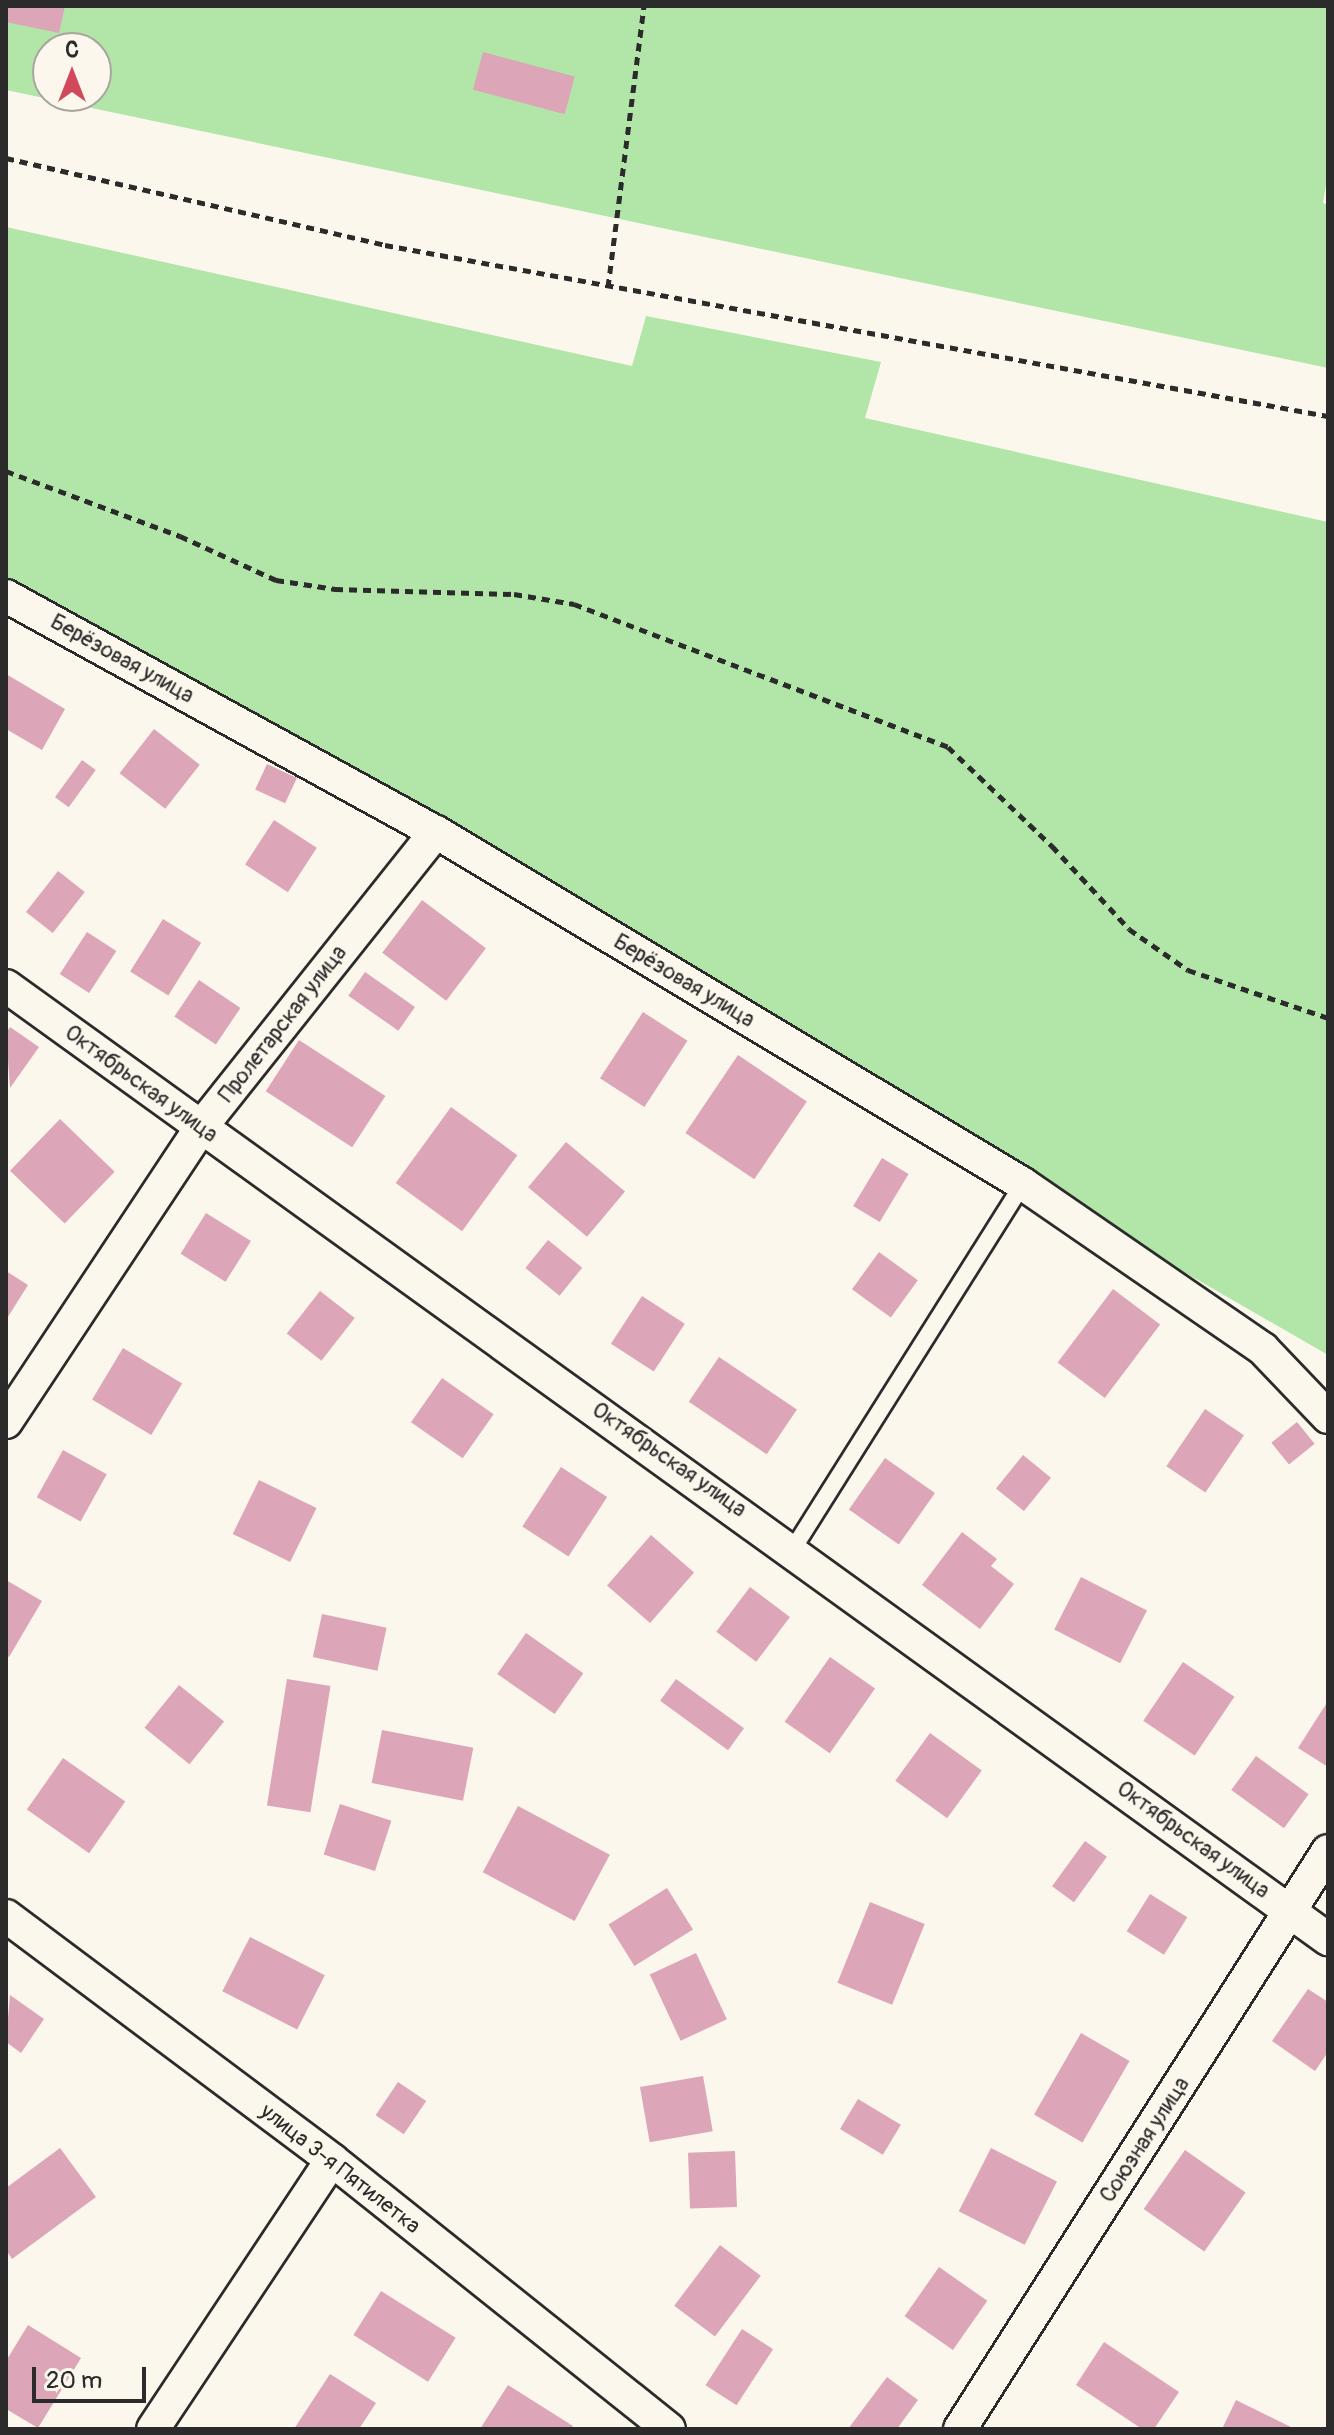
<!DOCTYPE html>
<meta charset="utf-8">
<style>
body{margin:0}
#map{position:relative;width:1334px;height:2435px;overflow:hidden;background:#fbf7ec;font-family:Pangolin,sans-serif}
div>[style]{position:absolute}
[style*='--x']{left:calc(var(--x)*1px);top:calc(var(--y)*1px);width:calc(var(--w)*1px);rotate:calc(var(--a)*1deg)}
.green>*{inset:0;background:#b2e6a8}
.building>*{inset:0;background:#dda5b8;transform-origin:0 0}
.path>*{height:5px;margin-top:-2.5px;transform-origin:0;background:repeating-linear-gradient(90deg,#2b2b2b 0 8px,transparent 0 14px)}
.roads{filter:drop-shadow(2px 0 #2b2b2b) drop-shadow(-2px 0 #2b2b2b) drop-shadow(0 2px #2b2b2b) drop-shadow(0 -2px #2b2b2b)}
.lane>*{height:16px;margin:-8px;padding:0 8px;transform-origin:8px;border-radius:8px;background:#fbf7ec}
.street>*{height:32px;margin:-16px;padding:0 16px;transform-origin:16px;border-radius:16px;background:#fbf7ec}
span{translate:-50% -50%;white-space:nowrap;text-align:center;line-height:1.15;-webkit-text-stroke:7px #fbf7ec;paint-order:stroke}
.street-label{font-size:22px;color:#2b2b2b}
.frame{position:absolute;inset:0;border:8px solid #2b2b2b;pointer-events:none}
.north{position:absolute;left:32px;top:32px;width:80px;height:80px;box-sizing:border-box;background:#fbf7ec;border:2px solid #a8a59f;border-radius:50%;rotate:0deg;font-size:22px;font-weight:700;line-height:32px;text-align:center;color:#2b2b2b}
.north::after{content:'';display:block;margin:auto;width:28px;height:36px;background:#d1495b;clip-path:polygon(50% 0,100% 100%,50% 72%,0 100%)}
.scale{position:absolute;left:32px;top:2367px;width:114px;height:36px;box-sizing:border-box;border:4px solid #2b2b2b;border-top:0;padding-left:10px;font-size:24px;line-height:28px;white-space:nowrap;color:#2b2b2b;-webkit-text-stroke:6px #fbf7ec;paint-order:stroke}
</style>
<div id="map">
<div class="green">
<div style="clip-path:polygon(evenodd,6px 6px,1328px 6px,1328px 172px,1323px 203px,1328px 205px,1328px 368px,6px 90px,6px 6px,48px 48px,96px 48px,96px 96px,48px 96px,48px 48px)"></div>
<div style="clip-path:polygon(6px 227px,632px 366px,646px 316px,881px 362px,865px 418px,1328px 522px,1328px 1355px,6px 594px)"></div>
</div>
<div class="building">
<div style="clip-path:polygon(6px 6px,65px 6px,59px 33px,6px 22px)"></div>
<div style="left:483px;top:52px;width:95px;height:39px;rotate:15deg"></div>
<div style="clip-path:polygon(6px 674px,65px 709px,42px 750px,6px 729px)"></div>
<div style="left:154px;top:729px;width:58px;height:56px;rotate:38deg"></div>
<div style="left:82px;top:760px;width:17px;height:46px;rotate:36deg"></div>
<div style="left:267px;top:764px;width:33px;height:28px;rotate:25deg"></div>
<div style="left:274px;top:820px;width:51px;height:53px;rotate:33deg"></div>
<div style="left:58px;top:871px;width:34px;height:52px;rotate:38deg"></div>
<div style="left:422px;top:900px;width:80px;height:66px;rotate:37deg"></div>
<div style="left:163px;top:919px;width:45px;height:62px;rotate:32deg"></div>
<div style="left:87px;top:932px;width:35px;height:50px;rotate:33deg"></div>
<div style="left:365px;top:972px;width:61px;height:29px;rotate:35deg"></div>
<div style="left:199px;top:980px;width:50px;height:44px;rotate:34deg"></div>
<div style="left:643px;top:1012px;width:53px;height:79px;rotate:33deg"></div>
<div style="clip-path:polygon(10px 1027px,39px 1047px,10px 1088px,6px 1033px)"></div>
<div style="left:299px;top:1040px;width:103px;height:61px;rotate:33deg"></div>
<div style="left:738px;top:1055px;width:83px;height:94px;rotate:34deg"></div>
<div style="left:451px;top:1107px;width:82px;height:94px;rotate:36deg"></div>
<div style="left:60px;top:1119px;width:76px;height:72px;rotate:44deg"></div>
<div style="left:566px;top:1142px;width:77px;height:59px;rotate:40deg"></div>
<div style="left:882px;top:1158px;width:31px;height:56px;rotate:31deg"></div>
<div style="left:206px;top:1213px;width:53px;height:48px;rotate:32deg"></div>
<div style="left:548px;top:1240px;width:44px;height:36px;rotate:39deg"></div>
<div style="left:879px;top:1252px;width:48px;height:46px;rotate:36deg"></div>
<div style="clip-path:polygon(6px 1271px,28px 1285px,6px 1320px)"></div>
<div style="left:1113px;top:1289px;width:59px;height:92px;rotate:37deg"></div>
<div style="left:320px;top:1291px;width:44px;height:54px;rotate:38deg"></div>
<div style="left:642px;top:1296px;width:51px;height:57px;rotate:33deg"></div>
<div style="left:123px;top:1348px;width:69px;height:60px;rotate:31deg"></div>
<div style="left:719px;top:1357px;width:94px;height:54px;rotate:34deg"></div>
<div style="left:442px;top:1378px;width:63px;height:54px;rotate:35deg"></div>
<div style="left:1205px;top:1409px;width:47px;height:69px;rotate:34deg"></div>
<div style="left:1297px;top:1422px;width:28px;height:33px;rotate:51deg"></div>
<div style="left:63px;top:1450px;width:50px;height:54px;rotate:29deg"></div>
<div style="left:1023px;top:1455px;width:36px;height:43px;rotate:39deg"></div>
<div style="left:885px;top:1458px;width:61px;height:63px;rotate:35deg"></div>
<div style="left:561px;top:1467px;width:55px;height:71px;rotate:33deg"></div>
<div style="left:259px;top:1480px;width:64px;height:60px;rotate:26deg"></div>
<div style="clip-path:polygon(962px 1532px,997px 1559px,991px 1566px,1014px 1584px,980px 1629px,922px 1585px)"></div>
<div style="left:651px;top:1535px;width:57px;height:67px;rotate:41deg"></div>
<div style="left:1081px;top:1577px;width:74px;height:59px;rotate:27deg"></div>
<div style="clip-path:polygon(6px 1580px,42px 1601px,9px 1657px,6px 1655px)"></div>
<div style="left:750px;top:1587px;width:50px;height:56px;rotate:37deg"></div>
<div style="left:322px;top:1614px;width:66px;height:44px;rotate:12deg"></div>
<div style="left:526px;top:1633px;width:70px;height:50px;rotate:35deg"></div>
<div style="left:830px;top:1657px;width:55px;height:79px;rotate:35deg"></div>
<div style="left:1183px;top:1662px;width:62px;height:71px;rotate:34deg"></div>
<div style="left:287px;top:1679px;width:44px;height:128px;rotate:9deg"></div>
<div style="left:676px;top:1679px;width:84px;height:27px;rotate:36deg"></div>
<div style="left:179px;top:1685px;width:58px;height:55px;rotate:39deg"></div>
<div style="clip-path:polygon(1328px 1701px,1328px 1767px,1298px 1748px)"></div>
<div style="left:382px;top:1730px;width:93px;height:54px;rotate:11deg"></div>
<div style="left:930px;top:1733px;width:64px;height:59px;rotate:36deg"></div>
<div style="left:1256px;top:1756px;width:65px;height:42px;rotate:36deg"></div>
<div style="left:63px;top:1758px;width:76px;height:63px;rotate:35deg"></div>
<div style="left:340px;top:1804px;width:54px;height:53px;rotate:18deg"></div>
<div style="left:518px;top:1806px;width:104px;height:75px;rotate:28deg"></div>
<div style="left:1085px;top:1841px;width:27px;height:56px;rotate:36deg"></div>
<div style="left:667px;top:1888px;width:49px;height:69px;rotate:58deg"></div>
<div style="left:1150px;top:1894px;width:44px;height:44px;rotate:32deg"></div>
<div style="left:870px;top:1902px;width:59px;height:87px;rotate:22deg"></div>
<div style="left:250px;top:1937px;width:84px;height:61px;rotate:27deg"></div>
<div style="left:696px;top:1953px;width:73px;height:51px;rotate:65deg"></div>
<div style="clip-path:polygon(1308px 1989px,1328px 2002px,1328px 2052px,1315px 2071px,1272px 2041px)"></div>
<div style="clip-path:polygon(10px 1995px,44px 2019px,21px 2053px,6px 2042px)"></div>
<div style="left:1081px;top:2033px;width:56px;height:94px;rotate:30deg"></div>
<div style="left:703px;top:2076px;width:56px;height:64px;rotate:80deg"></div>
<div style="left:398px;top:2082px;width:34px;height:40px;rotate:34deg"></div>
<div style="left:858px;top:2099px;width:50px;height:35px;rotate:31deg"></div>
<div style="clip-path:polygon(60px 2148px,96px 2197px,12px 2259px,6px 2250px,6px 2188px)"></div>
<div style="left:991px;top:2148px;width:74px;height:71px;rotate:27deg"></div>
<div style="left:1185px;top:2150px;width:74px;height:72px;rotate:35deg"></div>
<div style="left:735px;top:2151px;width:56px;height:47px;rotate:88deg"></div>
<div style="left:720px;top:2245px;width:51px;height:76px;rotate:37deg"></div>
<div style="left:939px;top:2267px;width:59px;height:60px;rotate:35deg"></div>
<div style="left:381px;top:2291px;width:88px;height:52px;rotate:32deg"></div>
<div style="clip-path:polygon(28px 2325px,81px 2358px,38px 2428px,6px 2409px,6px 2361px)"></div>
<div style="left:742px;top:2329px;width:37px;height:67px;rotate:33deg"></div>
<div style="clip-path:polygon(1104px 2342px,1179px 2392px,1154px 2429px,1142px 2429px,1076px 2385px)"></div>
<div style="clip-path:polygon(330px 2374px,376px 2403px,359px 2429px,294px 2429px)"></div>
<div style="clip-path:polygon(887px 2377px,918px 2400px,897px 2429px,848px 2429px)"></div>
<div style="clip-path:polygon(508px 2385px,573px 2426px,571px 2429px,480px 2429px)"></div>
<div style="clip-path:polygon(1236px 2400px,1295px 2429px,1222px 2429px)"></div>
</div>
<div class="path">
<div style="--x:6;--y:158;--w:389;--a:12.9"></div>
<div style="--x:385;--y:245;--w:958;--a:10.28"></div>
<div style="--x:608;--y:287;--w:283;--a:-82.7"></div>
<div style="--x:6;--y:471;--w:186;--a:20.5"></div>
<div style="--x:180;--y:536;--w:106;--a:24.6"></div>
<div style="--x:276;--y:580;--w:60;--a:8.7"></div>
<div style="--x:335;--y:589;--w:179;--a:1.6"></div>
<div style="--x:514;--y:594;--w:61;--a:9.5"></div>
<div style="--x:574;--y:604;--w:400;--a:20.9"></div>
<div style="--x:948;--y:747;--w:144;--a:43.6"></div>
<div style="--x:1052;--y:846;--w:113;--a:47.1"></div>
<div style="--x:1129;--y:929;--w:72;--a:34.8"></div>
<div style="--x:1188;--y:970;--w:148;--a:18.9"></div>
</div>
<div class="roads">
<div class="lane">
<div style="--x:793;--y:1549;--w:431;--a:-57.8"></div>
</div>
<div class="street">
<div style="--x:6;--y:596;--w:491;--a:28.8"></div>
<div style="--x:436;--y:832;--w:684;--a:30.95"></div>
<div style="--x:1023;--y:1184;--w:291;--a:34.5"></div>
<div style="--x:1263;--y:1349;--w:94;--a:46.3"></div>
<div style="--x:6;--y:986;--w:1630;--a:35.79"></div>
<div style="--x:6;--y:1422;--w:354;--a:-56.5"></div>
<div style="--x:201;--y:1127;--w:377;--a:-51.5"></div>
<div style="--x:6;--y:1916;--w:407;--a:36.8"></div>
<div style="--x:332;--y:2160;--w:431;--a:38.6"></div>
<div style="--x:153;--y:2429;--w:323;--a:-56.4"></div>
<div style="--x:960;--y:2429;--w:685;--a:-57.52"></div>
</div>
</div>
<div class="street-label">
<span style="left:122px;top:659px;rotate:29deg">Берёзовая улица</span>
<span style="left:684px;top:981px;rotate:31deg">Берёзовая улица</span>
<span style="left:283px;top:1024px;rotate:-52deg">Пролетарская улица</span>
<span style="left:141px;top:1084px;rotate:36deg">Октябрьская улица</span>
<span style="left:669px;top:1460px;rotate:35deg">Октябрьская улица</span>
<span style="left:1193px;top:1840px;rotate:36deg">Октябрьская улица</span>
<span style="left:1145px;top:2140px;rotate:-57deg">Союзная улица</span>
<span style="left:340px;top:2169px;rotate:38deg">улица 3-я Пятилетка</span>
</div>
<div class="frame"></div>
<div class="north">С</div>
<div class="scale">20 m</div>
</div>
